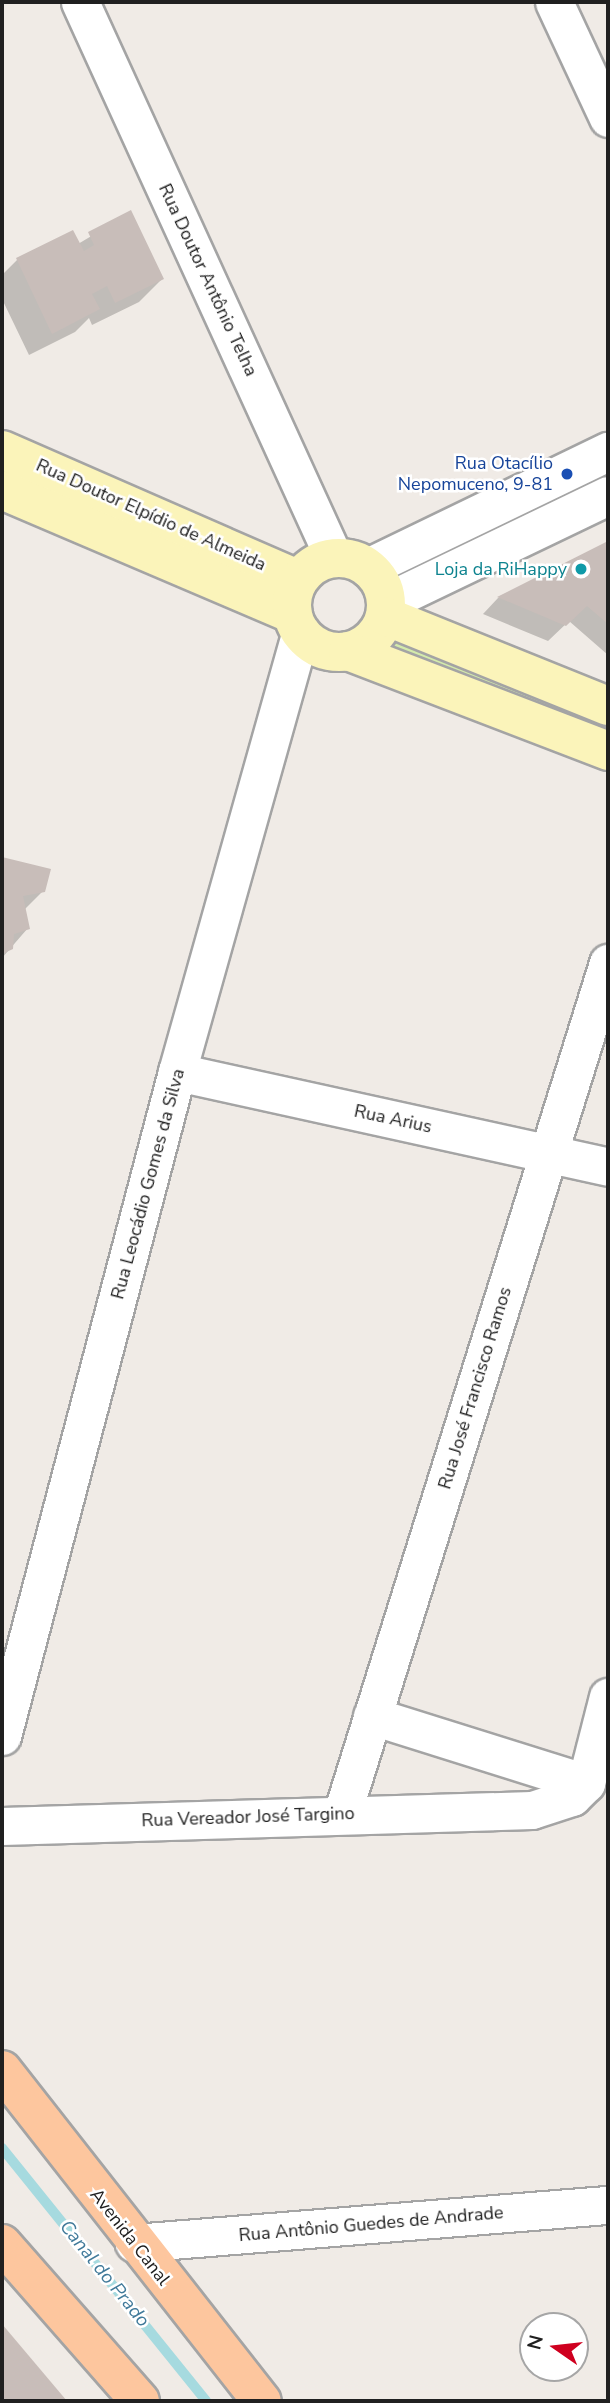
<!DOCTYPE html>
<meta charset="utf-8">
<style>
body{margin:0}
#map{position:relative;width:610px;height:2403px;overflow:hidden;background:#f0ebe6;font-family:"Nunito Sans",sans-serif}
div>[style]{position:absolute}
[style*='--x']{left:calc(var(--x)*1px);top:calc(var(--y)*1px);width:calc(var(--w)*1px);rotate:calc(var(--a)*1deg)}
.grass>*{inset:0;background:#d4ebab}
.shadow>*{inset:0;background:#0003}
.stream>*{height:10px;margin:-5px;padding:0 5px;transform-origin:5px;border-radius:5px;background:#a6dadf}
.building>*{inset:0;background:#c8bdb9}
.roads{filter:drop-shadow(2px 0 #a4a4a4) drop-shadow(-2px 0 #a4a4a4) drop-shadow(0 2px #a4a4a4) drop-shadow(0 -2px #a4a4a4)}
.minor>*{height:37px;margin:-18.5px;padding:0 18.5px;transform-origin:18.5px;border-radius:18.5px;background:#fff}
.tertiary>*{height:38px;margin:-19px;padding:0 19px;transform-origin:19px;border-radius:19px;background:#fff}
.secondary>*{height:38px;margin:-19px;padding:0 19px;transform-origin:19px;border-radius:19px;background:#fbf4ba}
.secondary>.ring{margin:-19px;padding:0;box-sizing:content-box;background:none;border:38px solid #fbf4ba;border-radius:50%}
.primary>*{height:38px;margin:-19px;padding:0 19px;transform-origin:19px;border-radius:19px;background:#fdc69e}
.dots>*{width:19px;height:19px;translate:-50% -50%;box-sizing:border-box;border:4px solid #fff;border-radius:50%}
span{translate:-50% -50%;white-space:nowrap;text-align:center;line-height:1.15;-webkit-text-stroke:5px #fff;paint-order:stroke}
.street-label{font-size:18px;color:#202020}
.transit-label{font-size:18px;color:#164399}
.right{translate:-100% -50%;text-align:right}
.culture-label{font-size:18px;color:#0d838f}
.water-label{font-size:19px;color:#417a9a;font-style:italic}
.frame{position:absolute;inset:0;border:4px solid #202020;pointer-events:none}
.north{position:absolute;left:519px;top:2312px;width:70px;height:70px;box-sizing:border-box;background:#fff;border:2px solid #a6a6a6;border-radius:50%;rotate:284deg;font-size:19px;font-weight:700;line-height:28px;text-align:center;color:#202020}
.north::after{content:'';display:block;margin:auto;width:24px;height:32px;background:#cf001f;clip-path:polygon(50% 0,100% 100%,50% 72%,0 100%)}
</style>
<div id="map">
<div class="grass">
<div style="clip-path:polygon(389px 627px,608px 719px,608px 745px,375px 652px)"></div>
</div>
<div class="shadow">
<div style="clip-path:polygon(130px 213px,162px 279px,139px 302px,92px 325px,89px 318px,75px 332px,29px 355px,2px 299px,2px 275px,17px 260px,72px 232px,78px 244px)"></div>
<div style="clip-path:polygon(608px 543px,608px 655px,569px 621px,548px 641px,483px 614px,498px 598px)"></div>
<div style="clip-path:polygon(2px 858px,43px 891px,24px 910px,28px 928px,2px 958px)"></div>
<div style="clip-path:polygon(2px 2327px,65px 2401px,2px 2401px)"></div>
</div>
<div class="stream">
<div style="--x:2;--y:2148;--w:325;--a:51.1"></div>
</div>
<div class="building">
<div style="clip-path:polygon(131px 210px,164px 279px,115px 303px,107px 286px,92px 294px,100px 309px,52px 334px,16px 258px,73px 230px,84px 251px,94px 245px,88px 232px)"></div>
<div style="clip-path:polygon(608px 541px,608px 624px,587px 606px,566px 626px,497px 597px)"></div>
<div style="clip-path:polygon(2px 857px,51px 869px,45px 892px,23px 896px,30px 929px,14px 934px,13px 949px,2px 954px)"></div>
<div style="clip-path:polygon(2px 2324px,67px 2401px,2px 2401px)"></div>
</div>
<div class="roads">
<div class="minor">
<div style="--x:80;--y:2;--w:611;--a:65.45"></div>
<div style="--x:554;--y:2;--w:128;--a:65"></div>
<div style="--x:177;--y:1072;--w:441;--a:12.4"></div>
<div style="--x:372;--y:1716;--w:224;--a:17.4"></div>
<div style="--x:2;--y:1736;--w:687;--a:-75.24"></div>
<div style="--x:177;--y:1072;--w:457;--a:-74.3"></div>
<div style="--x:342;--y:1814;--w:892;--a:-72.64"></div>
<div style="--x:2;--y:1826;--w:530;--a:-1.73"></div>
<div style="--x:532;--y:1810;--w:42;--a:-18"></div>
<div style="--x:572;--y:1797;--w:20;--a:-45"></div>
<div style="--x:586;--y:1783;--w:89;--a:-75.7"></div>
<div style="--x:134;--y:2243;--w:476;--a:-4.6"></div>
</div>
<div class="tertiary">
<div style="--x:368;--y:568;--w:267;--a:-25.8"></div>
<div style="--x:386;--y:603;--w:246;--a:-25.7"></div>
</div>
<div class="secondary">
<div style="--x:2;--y:450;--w:324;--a:23.6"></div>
<div style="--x:2;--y:490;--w:316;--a:23.1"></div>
<div class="ring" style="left:292px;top:558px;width:56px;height:56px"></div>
<div style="--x:385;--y:616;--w:240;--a:22"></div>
<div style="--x:348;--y:651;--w:279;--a:21"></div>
</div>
<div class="primary">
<div style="--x:2;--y:2070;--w:421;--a:51.9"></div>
<div style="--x:2;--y:2244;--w:209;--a:48.7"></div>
</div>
</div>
<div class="dots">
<div style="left:567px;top:474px;background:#1a4fb4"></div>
<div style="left:581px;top:569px;background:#0f9aa8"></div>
</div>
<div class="street-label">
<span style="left:208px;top:280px;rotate:65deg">Rua Doutor Antônio Telha</span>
<span style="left:151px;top:515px;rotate:24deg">Rua Doutor Elpídio de Almeida</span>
<span style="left:393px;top:1119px;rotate:12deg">Rua Arius</span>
<span style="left:148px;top:1184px;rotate:-75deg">Rua Leocádio Gomes da Silva</span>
<span style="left:475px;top:1388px;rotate:-73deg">Rua José Francisco Ramos</span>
<span style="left:248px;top:1817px;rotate:-2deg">Rua Vereador José Targino</span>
<span style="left:371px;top:2224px;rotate:-5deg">Rua Antônio Guedes de Andrade</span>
<span style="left:130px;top:2237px;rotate:52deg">Avenida Canal</span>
</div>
<div class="transit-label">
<span class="right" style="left:553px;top:474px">Rua Otacílio<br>Nepomuceno, 9-81</span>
</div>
<div class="culture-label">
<span class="right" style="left:567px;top:569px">Loja da RiHappy</span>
</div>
<div class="water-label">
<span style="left:104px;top:2274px;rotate:51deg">Canal do Prado</span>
</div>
<div class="frame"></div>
<div class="north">N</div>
</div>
